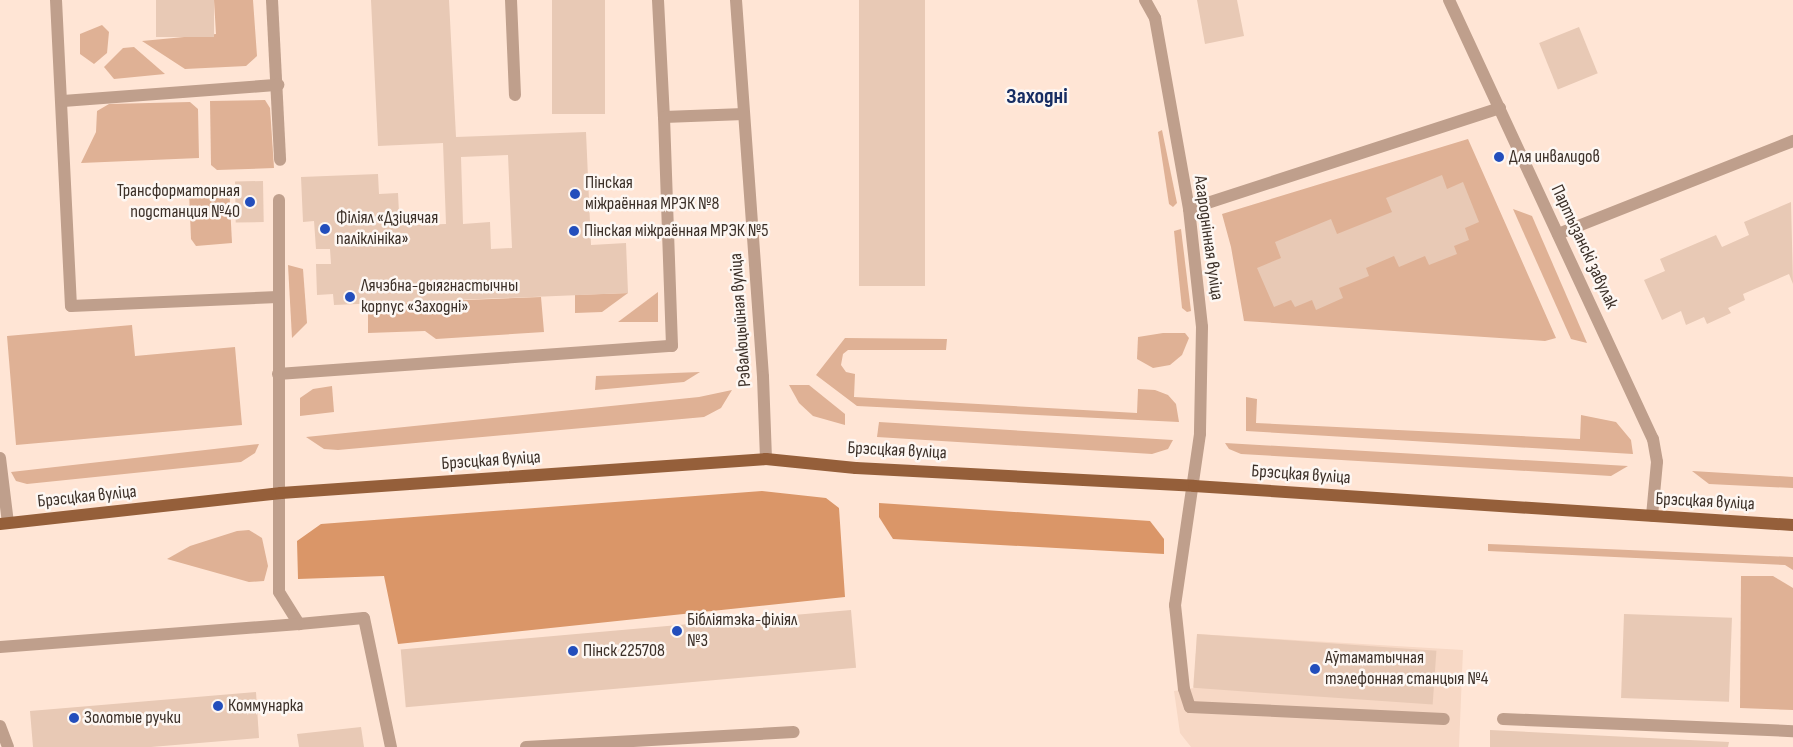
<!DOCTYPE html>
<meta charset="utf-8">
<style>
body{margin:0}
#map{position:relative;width:1793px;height:747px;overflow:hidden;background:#ffe5d5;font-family:"Sofia Sans Condensed",sans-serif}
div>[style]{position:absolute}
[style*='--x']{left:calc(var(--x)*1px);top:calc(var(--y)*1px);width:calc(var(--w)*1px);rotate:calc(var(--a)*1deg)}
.built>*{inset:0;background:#f7d8c5}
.green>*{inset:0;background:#dfb195}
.forest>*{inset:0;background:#da9668}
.building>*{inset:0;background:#e8c9b5;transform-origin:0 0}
.service>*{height:12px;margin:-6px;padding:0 6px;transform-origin:6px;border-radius:6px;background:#bf9f8c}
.minor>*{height:12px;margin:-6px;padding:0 6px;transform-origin:6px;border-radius:6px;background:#bf9f8c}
.tertiary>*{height:12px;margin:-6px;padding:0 6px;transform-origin:6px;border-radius:6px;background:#bf9f8c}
.primary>*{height:12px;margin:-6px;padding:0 6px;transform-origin:6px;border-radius:6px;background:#955f3a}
.dots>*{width:14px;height:14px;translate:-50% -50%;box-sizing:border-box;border:2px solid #fdf7f3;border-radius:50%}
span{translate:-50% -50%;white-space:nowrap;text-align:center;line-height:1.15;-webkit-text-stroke:5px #fdf7f3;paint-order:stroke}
.poi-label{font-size:18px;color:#3c3028}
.left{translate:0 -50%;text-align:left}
.right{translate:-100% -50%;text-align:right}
.street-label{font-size:18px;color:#3c3028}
.district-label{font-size:22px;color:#162d63;font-weight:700}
</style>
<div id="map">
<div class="built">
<div style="clip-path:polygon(1197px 634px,1463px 650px,1459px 747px,1191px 747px,1180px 733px,1174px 691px,1194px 688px)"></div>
</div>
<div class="green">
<div style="clip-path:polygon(214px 0,253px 0,257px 56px,246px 66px,185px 69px,142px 41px,216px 34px)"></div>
<div style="clip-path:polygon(102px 25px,109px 32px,107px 53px,94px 64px,80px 54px,80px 34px)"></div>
<div style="clip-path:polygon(134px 47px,165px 74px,114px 79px,104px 67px,123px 48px)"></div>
<div style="clip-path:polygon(265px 100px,270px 108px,274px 168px,217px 170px,211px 165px,210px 101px)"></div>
<div style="clip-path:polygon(190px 102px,198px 109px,199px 158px,81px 163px,96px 132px,97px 111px,109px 104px)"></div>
<div style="clip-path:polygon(1162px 130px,1177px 203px,1173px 207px,1169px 204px,1158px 132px)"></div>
<div style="clip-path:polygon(1468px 139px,1556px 338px,1545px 341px,1244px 321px,1231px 247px,1222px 214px)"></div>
<div style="clip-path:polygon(229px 185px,232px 243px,196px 246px,191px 239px,189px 191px,197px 186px)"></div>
<div style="clip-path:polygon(1513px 209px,1532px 216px,1587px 343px,1571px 339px)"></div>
<div style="clip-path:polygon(1181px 229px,1191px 311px,1187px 312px,1182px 308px,1174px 231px)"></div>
<div style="clip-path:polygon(288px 265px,303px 269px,307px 323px,292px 338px)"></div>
<div style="clip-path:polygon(658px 292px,658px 322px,618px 322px)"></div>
<div style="clip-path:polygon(628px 293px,602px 312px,575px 313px,575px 295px)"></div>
<div style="clip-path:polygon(541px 297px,544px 332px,436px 339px,425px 331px,368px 333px,368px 304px)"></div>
<div style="clip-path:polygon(132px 325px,135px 356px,235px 347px,242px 425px,16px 445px,7px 336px)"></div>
<div style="clip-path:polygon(1163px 333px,1185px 333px,1189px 338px,1182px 355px,1170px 365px,1153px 368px,1137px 359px,1138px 337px)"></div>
<div style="clip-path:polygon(845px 338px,947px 339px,946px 350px,848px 350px,843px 354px,841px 365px,846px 372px,855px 374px,854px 397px,1137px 413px,1138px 389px,1155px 390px,1168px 395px,1176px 404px,1179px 422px,857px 406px,816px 375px)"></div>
<div style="clip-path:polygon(700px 372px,684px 382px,595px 390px,596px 376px)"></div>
<div style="clip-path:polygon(789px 385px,809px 385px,845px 414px,845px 425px,813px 416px,799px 403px)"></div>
<div style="clip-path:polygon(332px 386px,334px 412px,300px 416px,300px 398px,313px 389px)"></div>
<div style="clip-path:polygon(732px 390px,721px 408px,704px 417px,338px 450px,324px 449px,306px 437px,699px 397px)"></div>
<div style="clip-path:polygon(1246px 397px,1257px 399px,1256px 423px,1580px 439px,1581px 415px,1616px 422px,1631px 440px,1633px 454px,1246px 431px)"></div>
<div style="clip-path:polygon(879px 422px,1173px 440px,1168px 449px,1152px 454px,877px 437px)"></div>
<div style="clip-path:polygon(1225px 443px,1628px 466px,1611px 476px,1241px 454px,1229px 449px)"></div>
<div style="clip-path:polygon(259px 444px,255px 453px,241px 462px,27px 484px,16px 481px,11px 472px)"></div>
<div style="clip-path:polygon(1692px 471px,1793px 477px,1793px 488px,1709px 484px)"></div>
<div style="clip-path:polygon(249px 530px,262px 538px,268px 566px,264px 581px,249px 582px,167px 559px,190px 546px,237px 531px)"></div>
<div style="clip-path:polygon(1488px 544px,1793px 557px,1793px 570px,1785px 565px,1488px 551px)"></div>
<div style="clip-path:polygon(1741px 576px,1773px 576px,1793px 588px,1793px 710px,1740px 708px)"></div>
</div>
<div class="forest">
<div style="clip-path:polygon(762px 491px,826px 498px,839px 508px,845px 597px,398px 644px,384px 576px,298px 579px,297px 541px,321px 524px)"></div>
<div style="clip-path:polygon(879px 503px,1150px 521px,1164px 539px,1164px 554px,893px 539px,879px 517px)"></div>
</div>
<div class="building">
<div style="left:156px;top:0;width:58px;height:37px"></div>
<div style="clip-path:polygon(evenodd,371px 0,449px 0,456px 137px,586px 132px,591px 245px,626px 243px,628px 293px,334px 305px,333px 294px,317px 295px,316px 264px,331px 264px,330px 249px,316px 249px,314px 221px,303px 222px,301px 177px,378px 174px,379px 194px,398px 193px,399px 213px,416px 213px,416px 225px,446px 224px,443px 143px,378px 146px,371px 0,508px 155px,512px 248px,491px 249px,490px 222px,463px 224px,461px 157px,508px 155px)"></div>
<div style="left:552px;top:0;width:53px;height:114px"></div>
<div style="left:859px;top:0;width:66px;height:286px"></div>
<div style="clip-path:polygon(1197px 0,1237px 0,1244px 36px,1205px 44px)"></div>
<div style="left:1579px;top:27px;width:50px;height:43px;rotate:68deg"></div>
<div style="clip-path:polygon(1442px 175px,1447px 189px,1463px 182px,1479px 222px,1465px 228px,1469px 240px,1454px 246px,1457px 254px,1429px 265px,1425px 256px,1399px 267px,1394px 256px,1366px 268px,1369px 276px,1339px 288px,1343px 298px,1316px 310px,1312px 300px,1295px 307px,1291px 300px,1274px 307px,1257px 268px,1281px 258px,1275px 242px,1331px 219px,1337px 234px,1392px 212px,1386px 198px)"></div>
<div style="left:263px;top:181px;width:41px;height:28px;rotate:89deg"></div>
<div style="clip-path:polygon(1791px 202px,1793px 284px,1789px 274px,1743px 294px,1745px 300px,1728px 308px,1731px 313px,1707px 324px,1704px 317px,1686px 325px,1681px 311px,1662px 320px,1644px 280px,1665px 271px,1660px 259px,1716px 235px,1722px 247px,1749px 235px,1744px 222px)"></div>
<div style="left:851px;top:610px;width:58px;height:452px;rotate:85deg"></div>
<div style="left:1624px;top:614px;width:108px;height:84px;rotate:2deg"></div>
<div style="left:1197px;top:634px;width:240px;height:54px;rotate:4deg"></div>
<div style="clip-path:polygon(256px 692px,259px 738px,151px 747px,33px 747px,30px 711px)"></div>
<div style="clip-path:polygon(361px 727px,364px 747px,299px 747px,297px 734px)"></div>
<div style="clip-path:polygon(1490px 730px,1729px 742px,1728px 747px,1490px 747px)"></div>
</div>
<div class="service">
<div style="--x:56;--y:0;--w:306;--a:87.2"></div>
<div style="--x:71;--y:306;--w:207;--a:-2.5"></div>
<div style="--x:272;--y:0;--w:160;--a:87.1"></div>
<div style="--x:511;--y:0;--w:95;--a:87.6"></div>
<div style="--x:658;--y:0;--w:117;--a:87.1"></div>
<div style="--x:1145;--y:0;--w:21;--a:61"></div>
<div style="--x:1155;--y:18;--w:194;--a:79.9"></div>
<div style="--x:1189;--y:209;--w:119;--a:83.7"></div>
<div style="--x:1202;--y:327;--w:107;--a:91.1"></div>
<div style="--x:1200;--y:434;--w:173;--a:98.3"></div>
<div style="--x:1175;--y:605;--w:84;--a:83.9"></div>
<div style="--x:1184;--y:689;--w:19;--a:72"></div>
<div style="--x:1190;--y:707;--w:254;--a:2.7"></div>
<div style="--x:63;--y:101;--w:216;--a:-4.3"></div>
<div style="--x:279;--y:200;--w:392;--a:90"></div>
<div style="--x:279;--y:592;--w:38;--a:58"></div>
<div style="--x:299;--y:624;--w:65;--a:-5.3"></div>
<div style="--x:364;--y:618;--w:132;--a:78.2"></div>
<div style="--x:1189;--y:209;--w:327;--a:-18"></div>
<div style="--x:1558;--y:234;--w:253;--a:-21.6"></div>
<div style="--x:278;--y:374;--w:395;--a:-4.1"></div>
<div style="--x:672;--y:346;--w:229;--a:-92"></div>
<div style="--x:664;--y:117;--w:80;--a:-2.1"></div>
<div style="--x:0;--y:458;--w:65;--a:83"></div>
<div style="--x:0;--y:647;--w:300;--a:-4.4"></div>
<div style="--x:1503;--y:719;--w:290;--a:2.4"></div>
<div style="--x:0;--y:726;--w:22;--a:69"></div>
<div style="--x:526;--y:747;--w:268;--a:-3.2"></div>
</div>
<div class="minor">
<div style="--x:1449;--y:0;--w:484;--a:65.1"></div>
<div style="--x:1653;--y:439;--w:23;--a:80"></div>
<div style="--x:1657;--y:462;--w:54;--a:95.3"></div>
</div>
<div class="tertiary">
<div style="--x:736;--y:0;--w:378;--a:85.9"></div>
<div style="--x:763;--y:377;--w:82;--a:87.9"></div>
</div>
<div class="primary">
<div style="--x:0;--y:524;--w:283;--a:-6.3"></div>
<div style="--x:281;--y:493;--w:486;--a:-4"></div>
<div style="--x:766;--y:459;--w:90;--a:5.7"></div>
<div style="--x:856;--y:468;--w:338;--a:3"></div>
<div style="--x:1194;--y:486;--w:600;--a:3.73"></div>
</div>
<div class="dots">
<div style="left:1499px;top:157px;background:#234ebc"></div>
<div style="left:575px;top:194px;background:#234ebc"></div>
<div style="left:250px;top:202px;background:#234ebc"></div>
<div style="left:325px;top:229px;background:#234ebc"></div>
<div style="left:574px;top:231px;background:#234ebc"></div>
<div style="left:350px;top:297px;background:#234ebc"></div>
<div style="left:677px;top:631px;background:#234ebc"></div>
<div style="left:573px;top:651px;background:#234ebc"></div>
<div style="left:1315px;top:669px;background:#234ebc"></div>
<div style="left:218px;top:706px;background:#234ebc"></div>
<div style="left:74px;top:718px;background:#234ebc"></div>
</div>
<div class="poi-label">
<span class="left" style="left:1509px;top:157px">Для инвалидов</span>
<span class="left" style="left:585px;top:194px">Пінская<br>міжраённая МРЭК №8</span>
<span class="right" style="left:240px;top:202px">Трансформаторная<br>подстанция №40</span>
<span class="left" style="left:336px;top:229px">Філіял «Дзіцячая<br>паліклініка»</span>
<span class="left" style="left:584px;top:231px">Пінская міжраённая МРЭК №5</span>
<span class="left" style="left:361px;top:297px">Лячэбна-дыягнастычны<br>корпус «Заходні»</span>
<span class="left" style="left:687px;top:631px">Бібліятэка-філіял<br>№3</span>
<span class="left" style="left:583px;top:651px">Пінск 225708</span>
<span class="left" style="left:1325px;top:669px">Аўтаматычная<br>тэлефонная станцыя №4</span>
<span class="left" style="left:228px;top:706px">Коммунарка</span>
<span class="left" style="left:84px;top:718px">Золотые ручки</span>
</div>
<div class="street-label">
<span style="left:1208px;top:238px;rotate:82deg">Агароднінная вуліца</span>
<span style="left:1584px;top:247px;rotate:65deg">Партызанскі завулак</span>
<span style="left:741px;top:320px;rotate:-94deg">Рэвалюцыйная вуліца</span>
<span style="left:897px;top:451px;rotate:3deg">Брэсцкая вуліца</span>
<span style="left:491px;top:461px;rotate:-4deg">Брэсцкая вуліца</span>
<span style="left:1301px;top:475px;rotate:4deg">Брэсцкая вуліца</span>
<span style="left:87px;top:497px;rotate:-6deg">Брэсцкая вуліца</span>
<span style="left:1705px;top:502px;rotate:3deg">Брэсцкая вуліца</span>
</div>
<div class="district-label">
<span style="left:1037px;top:97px">Заходні</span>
</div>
</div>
